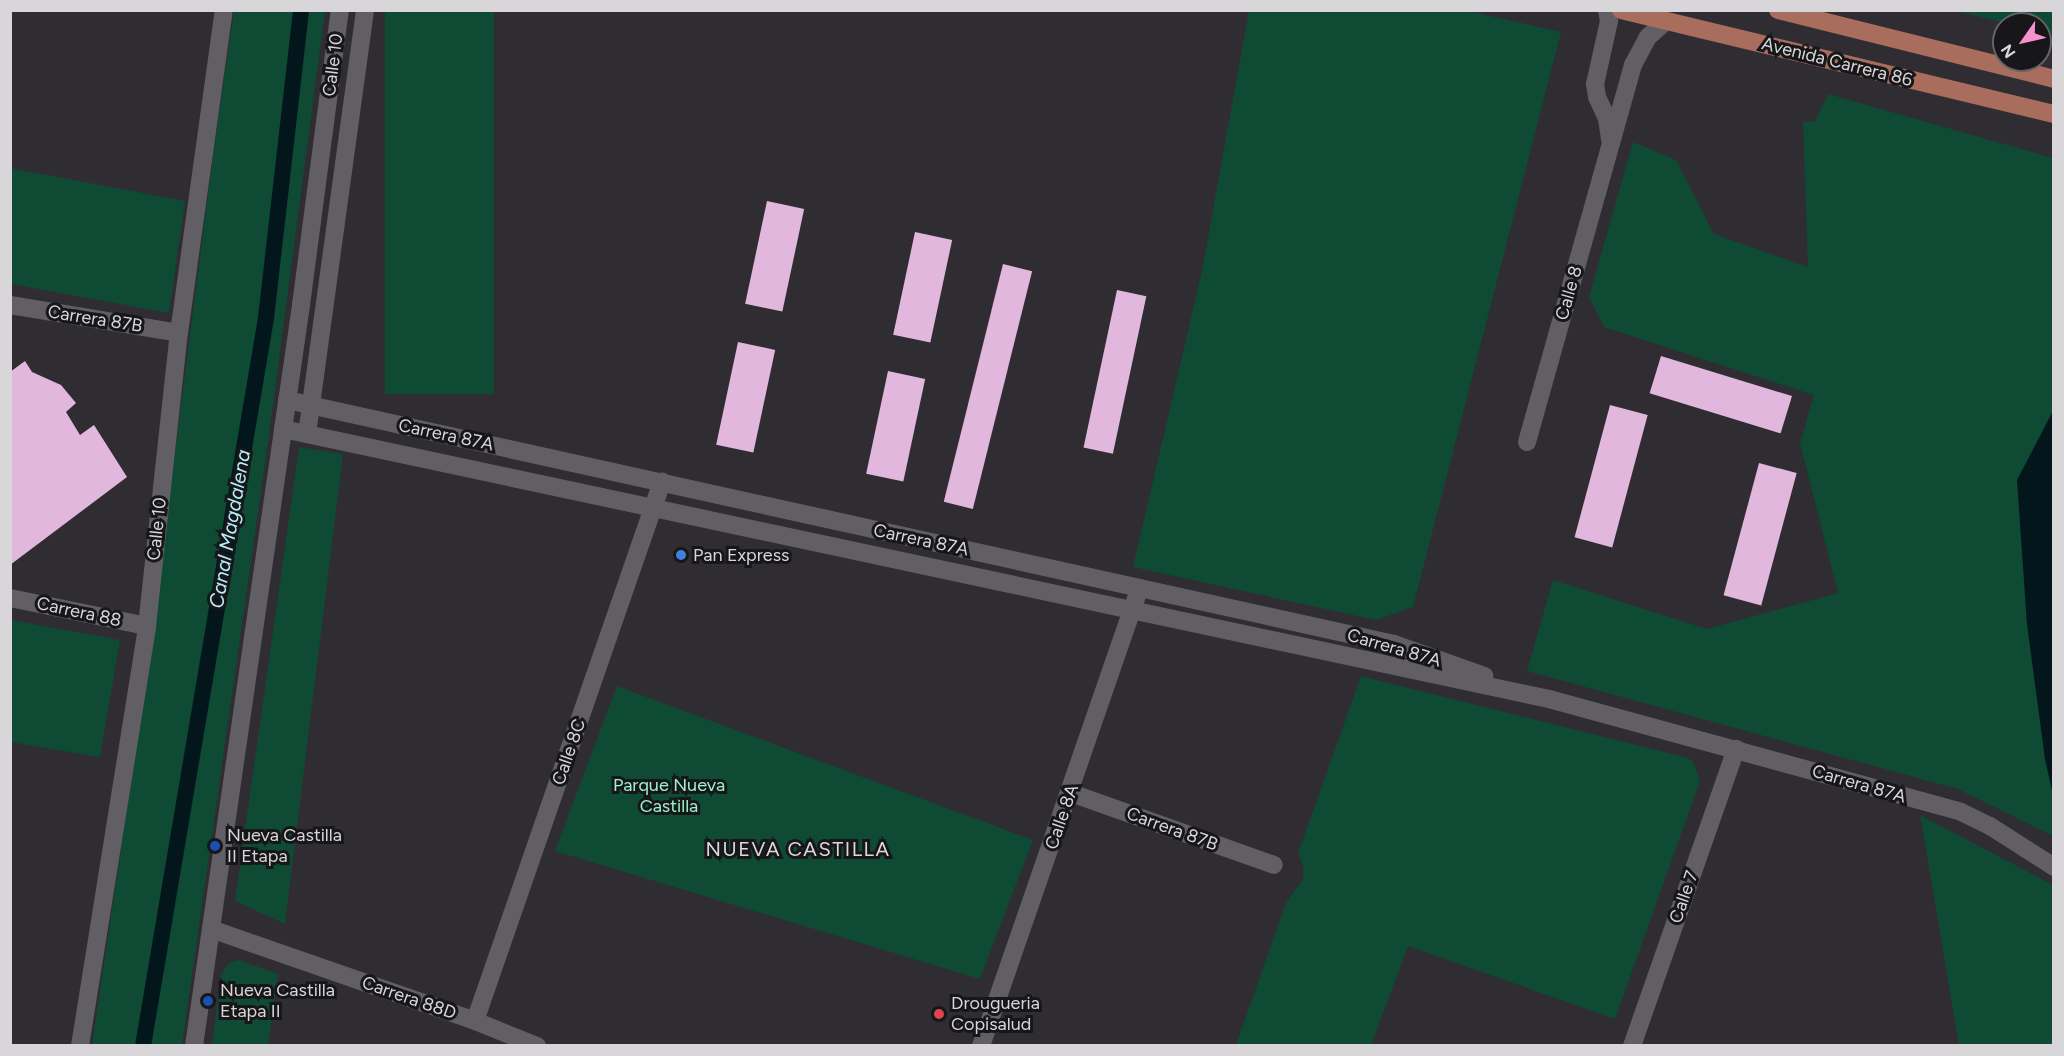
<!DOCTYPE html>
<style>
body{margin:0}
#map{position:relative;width:2064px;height:1056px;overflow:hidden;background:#302d32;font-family:Figtree,sans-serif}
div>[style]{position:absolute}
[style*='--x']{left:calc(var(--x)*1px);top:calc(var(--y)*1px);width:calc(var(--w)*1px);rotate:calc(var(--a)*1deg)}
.green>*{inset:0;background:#0e4a34;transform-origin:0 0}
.water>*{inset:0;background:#03161b}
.canal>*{height:16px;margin:-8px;padding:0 8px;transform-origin:8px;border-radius:8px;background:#03161b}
.building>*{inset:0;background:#e2b7de;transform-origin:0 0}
.minor>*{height:18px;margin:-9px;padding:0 9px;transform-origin:9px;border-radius:9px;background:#615e64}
.tertiary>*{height:18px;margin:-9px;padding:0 9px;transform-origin:9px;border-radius:9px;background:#615e64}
.primary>*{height:18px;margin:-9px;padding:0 9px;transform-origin:9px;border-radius:9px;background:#a86d5d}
.dots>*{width:16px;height:16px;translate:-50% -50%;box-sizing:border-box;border:3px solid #171618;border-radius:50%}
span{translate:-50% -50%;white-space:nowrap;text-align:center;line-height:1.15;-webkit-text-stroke:6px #171618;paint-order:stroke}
.street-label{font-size:18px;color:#d8d6d9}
.poi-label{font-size:18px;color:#d8d6d9}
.left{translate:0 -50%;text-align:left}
.park-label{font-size:18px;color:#9bf3cc}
.water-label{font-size:20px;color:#b6effe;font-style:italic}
.neighbourhood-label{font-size:20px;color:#dcd8e0;letter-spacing:1.5px}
.frame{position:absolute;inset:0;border:12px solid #d8d6d9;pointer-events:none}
.north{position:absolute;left:1992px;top:12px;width:60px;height:60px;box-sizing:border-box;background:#171618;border:2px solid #646365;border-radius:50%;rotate:236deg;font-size:16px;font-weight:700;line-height:24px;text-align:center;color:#d8d6d9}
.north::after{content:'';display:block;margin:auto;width:21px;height:27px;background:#f790cf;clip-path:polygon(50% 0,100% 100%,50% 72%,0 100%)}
</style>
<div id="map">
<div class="green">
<div style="clip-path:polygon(234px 11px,325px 11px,269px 435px,182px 1045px,92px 1046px,148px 664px,214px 147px)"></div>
<div style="left:385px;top:11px;width:109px;height:383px"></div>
<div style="clip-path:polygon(1249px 11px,1468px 11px,1561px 32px,1413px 607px,1376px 620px,1133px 567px,1202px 271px)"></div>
<div style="clip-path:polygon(1956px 11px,2053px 11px,2053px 35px,2040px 31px,2040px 24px,2010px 24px)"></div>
<div style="clip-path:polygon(1828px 94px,2053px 158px,2053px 836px,1958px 789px,1527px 671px,1553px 580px,1707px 629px,1838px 593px,1800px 443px,1814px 395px,1604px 327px,1589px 297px,1633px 142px,1676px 160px,1714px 234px,1808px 267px,1803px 122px,1815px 121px)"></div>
<div style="clip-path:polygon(10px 168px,185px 201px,169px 313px,11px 284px)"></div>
<div style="clip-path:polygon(299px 447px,343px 454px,285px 924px,235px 901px)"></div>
<div style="clip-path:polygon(11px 620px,120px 640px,100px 757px,11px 742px)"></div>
<div style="clip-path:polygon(1361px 676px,1688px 758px,1693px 762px,1700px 781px,1615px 1019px,1408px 946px,1371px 1045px,1236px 1045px,1286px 903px,1303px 879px,1303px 866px,1298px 853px)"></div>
<div style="clip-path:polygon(617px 686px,1033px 840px,980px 979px,555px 851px)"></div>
<div style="clip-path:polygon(1920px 815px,2053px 885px,2053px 1045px,1959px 1045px)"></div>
<div style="clip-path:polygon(238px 960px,278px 974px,268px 1045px,212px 1045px,221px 975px,228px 964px)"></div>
</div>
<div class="water">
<div style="clip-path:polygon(2053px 411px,2053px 795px,2045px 759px,2027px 624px,2017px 480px)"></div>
</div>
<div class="canal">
<div style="--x:143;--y:1046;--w:738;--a:-80.41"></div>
<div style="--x:266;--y:318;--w:310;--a:-83.5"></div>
</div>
<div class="building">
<div style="left:767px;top:201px;width:38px;height:105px;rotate:12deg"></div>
<div style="left:915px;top:232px;width:38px;height:105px;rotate:12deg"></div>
<div style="left:1003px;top:264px;width:30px;height:245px;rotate:14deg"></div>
<div style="left:1117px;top:290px;width:30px;height:161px;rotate:12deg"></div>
<div style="left:738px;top:342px;width:38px;height:105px;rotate:12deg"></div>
<div style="left:1661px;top:356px;width:137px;height:39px;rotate:17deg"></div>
<div style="clip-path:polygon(25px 361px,32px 372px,61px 385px,76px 403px,66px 412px,80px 435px,94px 425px,127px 477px,10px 565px,10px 372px)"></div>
<div style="left:888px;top:371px;width:38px;height:105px;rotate:12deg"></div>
<div style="left:1610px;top:405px;width:39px;height:137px;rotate:15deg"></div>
<div style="left:1759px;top:463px;width:39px;height:137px;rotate:15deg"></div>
</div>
<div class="minor">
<div style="--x:1607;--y:10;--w:11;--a:80"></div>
<div style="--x:1609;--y:21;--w:65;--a:102.5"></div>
<div style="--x:1595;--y:84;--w:13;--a:81"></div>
<div style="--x:1597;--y:97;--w:23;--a:65"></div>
<div style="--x:1607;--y:118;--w:21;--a:82"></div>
<div style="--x:10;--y:305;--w:171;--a:9.4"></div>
<div style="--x:1527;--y:442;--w:392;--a:-74.3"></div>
<div style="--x:1633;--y:65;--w:32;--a:-62"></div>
<div style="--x:1648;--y:37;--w:24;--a:-42"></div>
<div style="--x:10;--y:598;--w:140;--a:11.6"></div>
<div style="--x:1071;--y:793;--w:215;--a:19.5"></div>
<div style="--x:211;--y:929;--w:280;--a:19.2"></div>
<div style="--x:475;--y:1021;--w:67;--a:22"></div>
<div style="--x:475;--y:1021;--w:571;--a:-70.87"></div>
<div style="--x:80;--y:1046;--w:425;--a:-80.9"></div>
<div style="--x:147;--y:626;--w:295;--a:-83.8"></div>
<div style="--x:179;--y:333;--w:326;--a:-82.1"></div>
<div style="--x:981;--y:1046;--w:485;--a:-70.9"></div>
<div style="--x:1632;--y:1046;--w:315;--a:-70.7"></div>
</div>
<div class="tertiary">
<div style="--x:287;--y:400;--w:1134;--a:12.43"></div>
<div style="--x:1394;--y:644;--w:96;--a:19.4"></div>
<div style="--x:283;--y:429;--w:1294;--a:12.04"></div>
<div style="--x:1549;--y:699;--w:427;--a:15.3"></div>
<div style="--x:1961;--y:812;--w:32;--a:26"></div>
<div style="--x:1990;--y:826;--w:76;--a:32.6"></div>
<div style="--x:307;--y:434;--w:428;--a:-82.2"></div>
<div style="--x:194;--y:1046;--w:749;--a:-81.78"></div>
<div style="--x:301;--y:305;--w:298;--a:-82.5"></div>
</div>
<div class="primary">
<div style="--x:1621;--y:10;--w:445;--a:13.5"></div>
<div style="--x:1778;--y:10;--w:284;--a:14"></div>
</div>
<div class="dots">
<div style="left:681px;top:555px;background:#3f7fe0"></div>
<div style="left:215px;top:846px;background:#1a4fb4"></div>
<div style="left:208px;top:1001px;background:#1a4fb4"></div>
<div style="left:939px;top:1014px;background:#e0444e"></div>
</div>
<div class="street-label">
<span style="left:1837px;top:62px;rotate:14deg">Avenida Carrera 86</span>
<span style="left:333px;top:65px;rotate:-83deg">Calle 10</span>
<span style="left:1569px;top:293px;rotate:-74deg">Calle 8</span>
<span style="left:95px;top:319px;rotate:9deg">Carrera 87B</span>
<span style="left:446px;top:435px;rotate:12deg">Carrera 87A</span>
<span style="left:157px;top:529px;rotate:-84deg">Calle 10</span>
<span style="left:921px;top:540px;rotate:12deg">Carrera 87A</span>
<span style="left:79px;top:612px;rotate:12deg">Carrera 88</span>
<span style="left:1394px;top:648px;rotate:16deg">Carrera 87A</span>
<span style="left:569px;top:752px;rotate:-71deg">Calle 8C</span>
<span style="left:1859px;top:784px;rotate:16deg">Carrera 87A</span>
<span style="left:1062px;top:817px;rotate:-71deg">Calle 8A</span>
<span style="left:1172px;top:829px;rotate:20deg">Carrera 87B</span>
<span style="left:1684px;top:897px;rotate:-71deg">Calle 7</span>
<span style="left:409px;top:998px;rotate:19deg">Carrera 88D</span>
</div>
<div class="poi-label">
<span class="left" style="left:693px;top:555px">Pan Express</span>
<span class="left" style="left:227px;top:846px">Nueva Castilla<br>II Etapa</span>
<span class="left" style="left:220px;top:1001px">Nueva Castilla<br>Etapa II</span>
<span class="left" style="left:951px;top:1014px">Drougueria<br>Copisalud</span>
</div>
<div class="park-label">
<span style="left:669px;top:796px">Parque Nueva<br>Castilla</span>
</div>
<div class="water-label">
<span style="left:230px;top:529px;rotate:-80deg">Canal Magdalena</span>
</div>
<div class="neighbourhood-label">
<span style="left:798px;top:849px">NUEVA CASTILLA</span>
</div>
<div class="frame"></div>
<div class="north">N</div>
</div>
